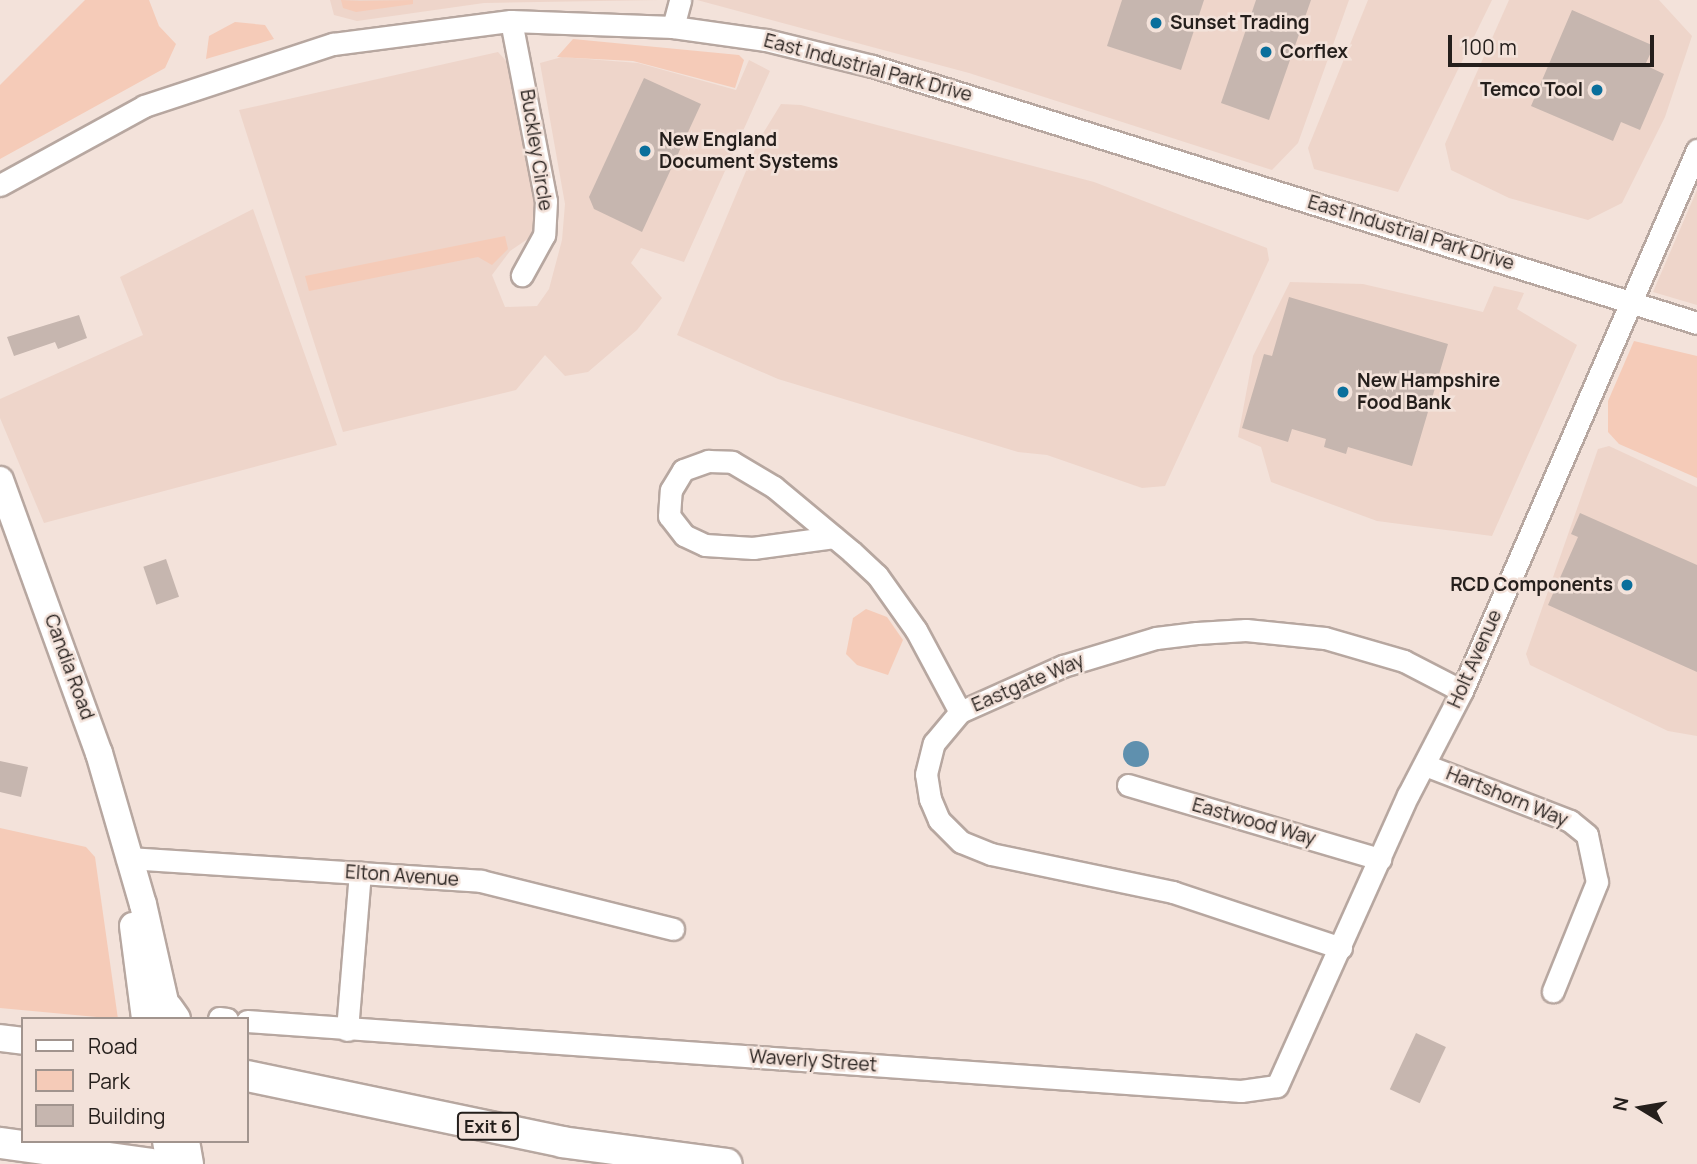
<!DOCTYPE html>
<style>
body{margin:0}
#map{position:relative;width:1697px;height:1164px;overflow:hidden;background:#f3e2da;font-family:Manrope,sans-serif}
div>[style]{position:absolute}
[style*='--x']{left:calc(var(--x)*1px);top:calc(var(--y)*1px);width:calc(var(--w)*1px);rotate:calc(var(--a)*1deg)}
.built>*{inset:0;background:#eed5ca}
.green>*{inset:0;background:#f5cbb8}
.water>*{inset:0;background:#5f90ae}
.round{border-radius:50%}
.building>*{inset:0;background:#c6b6af;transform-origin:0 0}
.roads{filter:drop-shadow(2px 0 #b7a7a0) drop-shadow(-2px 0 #b7a7a0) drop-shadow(0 2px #b7a7a0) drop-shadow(0 -2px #b7a7a0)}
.minor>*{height:21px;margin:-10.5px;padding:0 10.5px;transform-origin:10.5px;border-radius:10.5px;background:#fff}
.major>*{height:26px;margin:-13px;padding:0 13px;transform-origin:13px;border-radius:13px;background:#fff}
.highway>*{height:30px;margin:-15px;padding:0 15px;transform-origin:15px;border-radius:15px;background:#fff}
.dots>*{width:19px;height:19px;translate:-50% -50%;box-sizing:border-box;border:4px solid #f3e2da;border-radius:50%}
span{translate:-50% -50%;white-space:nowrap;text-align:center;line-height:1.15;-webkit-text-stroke:5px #f3e2da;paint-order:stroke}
.shield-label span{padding:2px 5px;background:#f3e2da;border:2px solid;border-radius:5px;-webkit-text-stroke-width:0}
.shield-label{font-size:18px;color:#251f1c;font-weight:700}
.poi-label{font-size:19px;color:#251f1c;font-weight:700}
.left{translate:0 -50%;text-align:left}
.right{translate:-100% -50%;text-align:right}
.street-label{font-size:19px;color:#251f1c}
.legend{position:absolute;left:21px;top:1017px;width:228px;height:126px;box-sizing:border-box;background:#f3e2da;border:2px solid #a1948e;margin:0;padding:9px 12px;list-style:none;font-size:21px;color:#251f1c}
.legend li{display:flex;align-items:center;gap:14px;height:35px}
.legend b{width:35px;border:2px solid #a1948e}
.north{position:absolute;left:1606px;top:1073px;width:70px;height:70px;-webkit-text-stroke:5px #f3e2da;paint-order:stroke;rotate:281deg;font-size:19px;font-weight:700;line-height:28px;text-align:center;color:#251f1c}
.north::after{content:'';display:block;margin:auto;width:24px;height:32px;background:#251f1c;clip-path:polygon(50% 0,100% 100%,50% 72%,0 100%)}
.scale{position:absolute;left:1448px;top:35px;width:206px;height:32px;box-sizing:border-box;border:4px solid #251f1c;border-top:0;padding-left:9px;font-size:21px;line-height:24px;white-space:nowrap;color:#251f1c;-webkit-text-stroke:5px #f3e2da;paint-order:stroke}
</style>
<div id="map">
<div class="built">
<div style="clip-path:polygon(330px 0,660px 0,484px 3px,357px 21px,334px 15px)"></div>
<div style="clip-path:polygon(697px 0,1349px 0,1298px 143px,1272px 170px,969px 73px)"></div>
<div style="clip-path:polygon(1368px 0,1492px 0,1398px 192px,1314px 169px,1308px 148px)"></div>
<div style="clip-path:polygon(1509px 0,1659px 0,1692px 36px,1665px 117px,1622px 203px,1588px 220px,1509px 198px,1451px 170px,1445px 144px)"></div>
<div style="clip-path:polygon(498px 52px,509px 64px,537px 197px,532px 236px,510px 251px,492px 275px,505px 307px,537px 306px,549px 289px,562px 240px,565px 204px,540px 63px,562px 57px,638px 63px,736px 90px,749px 60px,770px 71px,684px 262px,641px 248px,631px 263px,662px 298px,637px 330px,588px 372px,565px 376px,545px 355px,516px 390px,343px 432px,239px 110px)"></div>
<div style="clip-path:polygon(781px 104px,801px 105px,1094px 182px,1267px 248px,1269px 260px,1165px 486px,1142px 488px,1047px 455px,1018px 452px,778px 379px,677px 335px,759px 140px)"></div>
<div style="clip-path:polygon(1697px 190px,1697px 305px,1653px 292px)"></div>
<div style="clip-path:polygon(253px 209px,337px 445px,44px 523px,0 418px,0 399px,143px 335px,120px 277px)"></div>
<div style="clip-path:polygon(1290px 282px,1363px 284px,1483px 312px,1494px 286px,1524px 293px,1517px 309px,1577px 345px,1492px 536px,1377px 521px,1271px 482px,1261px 447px,1238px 437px,1253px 356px)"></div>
<div style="clip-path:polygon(1609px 446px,1697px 487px,1697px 736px,1668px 731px,1530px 665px,1526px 654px,1598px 449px)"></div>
</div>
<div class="green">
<div style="clip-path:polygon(85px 0,149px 0,159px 26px,176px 44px,165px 68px,0 159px,0 85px)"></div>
<div style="clip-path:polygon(341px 0,360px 1px,413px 0,413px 4px,356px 12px,343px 8px)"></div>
<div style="clip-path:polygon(235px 22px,265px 25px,274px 39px,206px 59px,209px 36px)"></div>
<div style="clip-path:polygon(573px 39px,739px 55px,744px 60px,735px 88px,633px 61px,557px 57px)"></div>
<div style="clip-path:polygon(505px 236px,508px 249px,492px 265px,478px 257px,309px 291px,305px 276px)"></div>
<div style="clip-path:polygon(1634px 341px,1697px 356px,1697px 478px,1619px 444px,1608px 432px,1608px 401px)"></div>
<div style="clip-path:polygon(866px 609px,887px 617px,903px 640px,888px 675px,857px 665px,846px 654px,853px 618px)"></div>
<div style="clip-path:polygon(0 828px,86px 847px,95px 857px,118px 1019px,0 1008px)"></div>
</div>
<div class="water">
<div class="round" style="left:1123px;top:741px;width:26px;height:26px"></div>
</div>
<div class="building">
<div style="clip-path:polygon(1122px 0,1204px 0,1181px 70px,1107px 46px)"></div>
<div style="clip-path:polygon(1256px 0,1311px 0,1269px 120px,1221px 103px)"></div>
<div style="clip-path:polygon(1572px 10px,1654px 46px,1645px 65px,1664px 74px,1640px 130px,1621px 122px,1613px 141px,1531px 106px)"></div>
<div style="clip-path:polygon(644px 78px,701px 104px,642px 232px,594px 209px,589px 197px)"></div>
<div style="clip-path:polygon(1289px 297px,1448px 344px,1412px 466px,1348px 447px,1346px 454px,1324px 447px,1326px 439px,1292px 429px,1288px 442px,1242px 428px,1264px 354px,1272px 356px)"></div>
<div style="clip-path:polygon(79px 315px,87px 338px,58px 349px,55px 342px,14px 356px,7px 337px)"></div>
<div style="clip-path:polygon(1580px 513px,1697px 565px,1697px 672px,1548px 605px,1578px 537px,1571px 534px)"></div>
<div style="left:166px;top:559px;width:40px;height:24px;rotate:71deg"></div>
<div style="clip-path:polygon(0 761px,28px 767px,21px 797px,0 792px)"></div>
<div style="left:1416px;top:1033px;width:33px;height:62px;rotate:25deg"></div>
</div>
<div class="roads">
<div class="minor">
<div style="--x:511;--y:21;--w:183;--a:79"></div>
<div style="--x:546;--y:201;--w:34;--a:93"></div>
<div style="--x:544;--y:235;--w:46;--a:118.8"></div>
<div style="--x:673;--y:27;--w:28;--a:-75"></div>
<div style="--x:0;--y:185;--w:164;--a:-28.7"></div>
<div style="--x:144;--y:106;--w:199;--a:-18.2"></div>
<div style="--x:333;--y:44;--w:179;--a:-7.4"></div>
<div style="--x:511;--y:21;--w:162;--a:2.1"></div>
<div style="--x:673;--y:27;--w:94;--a:8"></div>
<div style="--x:766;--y:40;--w:109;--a:13.8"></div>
<div style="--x:872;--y:66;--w:864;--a:17.3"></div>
<div style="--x:834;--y:537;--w:82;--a:172.3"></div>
<div style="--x:753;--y:548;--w:48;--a:-176.4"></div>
<div style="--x:705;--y:545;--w:23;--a:-155"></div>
<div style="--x:684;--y:535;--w:24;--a:-128"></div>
<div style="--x:669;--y:516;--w:26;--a:-86"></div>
<div style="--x:671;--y:490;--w:23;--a:-59"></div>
<div style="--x:683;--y:470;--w:27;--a:-20"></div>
<div style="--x:708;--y:461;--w:24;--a:2"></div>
<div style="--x:732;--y:462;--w:49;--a:30.8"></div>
<div style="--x:774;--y:487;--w:102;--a:39.8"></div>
<div style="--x:852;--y:552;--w:34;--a:43"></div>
<div style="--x:877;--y:575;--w:67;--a:54.7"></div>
<div style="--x:916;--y:630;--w:93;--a:61.8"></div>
<div style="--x:1425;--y:765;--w:155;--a:21.1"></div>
<div style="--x:1570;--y:821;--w:22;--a:39"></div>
<div style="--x:1587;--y:835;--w:48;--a:78"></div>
<div style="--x:1597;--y:882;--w:118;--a:112"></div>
<div style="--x:1128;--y:785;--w:263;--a:16.4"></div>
<div style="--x:127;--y:858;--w:355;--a:3.7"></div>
<div style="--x:481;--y:881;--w:198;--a:14"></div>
<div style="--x:1341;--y:948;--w:177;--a:-161.6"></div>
<div style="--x:1173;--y:892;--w:186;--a:-168.2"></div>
<div style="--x:991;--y:854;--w:32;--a:-158"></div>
<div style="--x:961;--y:842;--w:31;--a:-135"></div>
<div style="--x:939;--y:820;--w:23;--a:-113"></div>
<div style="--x:930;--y:799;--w:25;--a:-99"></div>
<div style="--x:926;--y:774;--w:32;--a:-76"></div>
<div style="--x:934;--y:743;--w:40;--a:-50"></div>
<div style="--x:960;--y:712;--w:113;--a:-24.1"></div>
<div style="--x:1063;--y:666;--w:97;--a:-16.8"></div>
<div style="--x:1156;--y:638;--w:41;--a:-7"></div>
<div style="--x:1197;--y:633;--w:49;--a:-3.5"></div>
<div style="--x:1246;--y:630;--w:79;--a:5.8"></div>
<div style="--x:1325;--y:638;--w:82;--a:16.2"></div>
<div style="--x:1404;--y:661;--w:65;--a:27.3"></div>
<div style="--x:219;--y:1018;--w:8;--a:7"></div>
<div style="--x:247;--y:1021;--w:996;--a:4.03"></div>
<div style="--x:1241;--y:1091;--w:36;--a:-8"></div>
<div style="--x:1277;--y:1086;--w:319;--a:-65.8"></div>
<div style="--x:1408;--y:795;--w:117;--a:-62.6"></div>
<div style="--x:1462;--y:691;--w:590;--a:-66.52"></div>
<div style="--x:347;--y:1030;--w:158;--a:-85.3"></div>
</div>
<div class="major">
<div style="--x:0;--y:480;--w:290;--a:70.1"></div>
<div style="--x:99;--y:753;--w:157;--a:73.8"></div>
<div style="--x:143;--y:904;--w:118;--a:77.3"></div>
<div style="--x:133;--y:926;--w:94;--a:82.6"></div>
<div style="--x:0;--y:1038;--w:23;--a:7"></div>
<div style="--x:166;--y:1141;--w:23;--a:80"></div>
<div style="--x:186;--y:1141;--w:23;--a:80"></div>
</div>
<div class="highway">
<div style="--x:168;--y:1009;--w:12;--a:55"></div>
<div style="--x:247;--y:1076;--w:322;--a:11.8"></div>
<div style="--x:562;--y:1142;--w:166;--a:7.6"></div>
<div style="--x:0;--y:1143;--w:152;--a:7.9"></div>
</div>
</div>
<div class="dots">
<div style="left:1156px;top:23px;background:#0a6f9c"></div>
<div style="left:1266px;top:52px;background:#0a6f9c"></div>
<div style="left:1597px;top:90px;background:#0a6f9c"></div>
<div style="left:645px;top:151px;background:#0a6f9c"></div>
<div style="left:1343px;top:392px;background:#0a6f9c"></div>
<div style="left:1627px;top:585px;background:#0a6f9c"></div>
</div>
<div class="shield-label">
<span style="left:488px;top:1126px">Exit 6</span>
</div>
<div class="poi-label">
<span class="left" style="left:1170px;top:23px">Sunset Trading</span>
<span class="left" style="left:1280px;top:52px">Corflex</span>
<span class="right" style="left:1583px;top:90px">Temco Tool</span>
<span class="left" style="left:659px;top:151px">New England<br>Document Systems</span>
<span class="left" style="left:1357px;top:392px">New Hampshire<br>Food Bank</span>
<span class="right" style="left:1613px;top:585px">RCD Components</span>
</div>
<div class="street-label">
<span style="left:868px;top:68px;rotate:15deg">East Industrial Park Drive</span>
<span style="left:536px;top:150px;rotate:81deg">Buckley Circle</span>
<span style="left:1411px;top:233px;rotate:17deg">East Industrial Park Drive</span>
<span style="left:1475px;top:659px;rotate:-66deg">Holt Avenue</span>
<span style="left:69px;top:667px;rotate:70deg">Candia Road</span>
<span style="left:1028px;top:683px;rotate:-23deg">Eastgate Way</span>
<span style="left:1507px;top:797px;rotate:22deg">Hartshorn Way</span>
<span style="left:1254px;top:822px;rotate:16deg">Eastwood Way</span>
<span style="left:402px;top:876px;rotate:4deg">Elton Avenue</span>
<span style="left:813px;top:1061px;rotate:4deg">Waverly Street</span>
</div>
<ul class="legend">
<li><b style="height:9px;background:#fff"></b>Road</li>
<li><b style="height:19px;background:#f5cbb8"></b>Park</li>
<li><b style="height:19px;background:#c6b6af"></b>Building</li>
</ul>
<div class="north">N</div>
<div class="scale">100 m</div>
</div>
